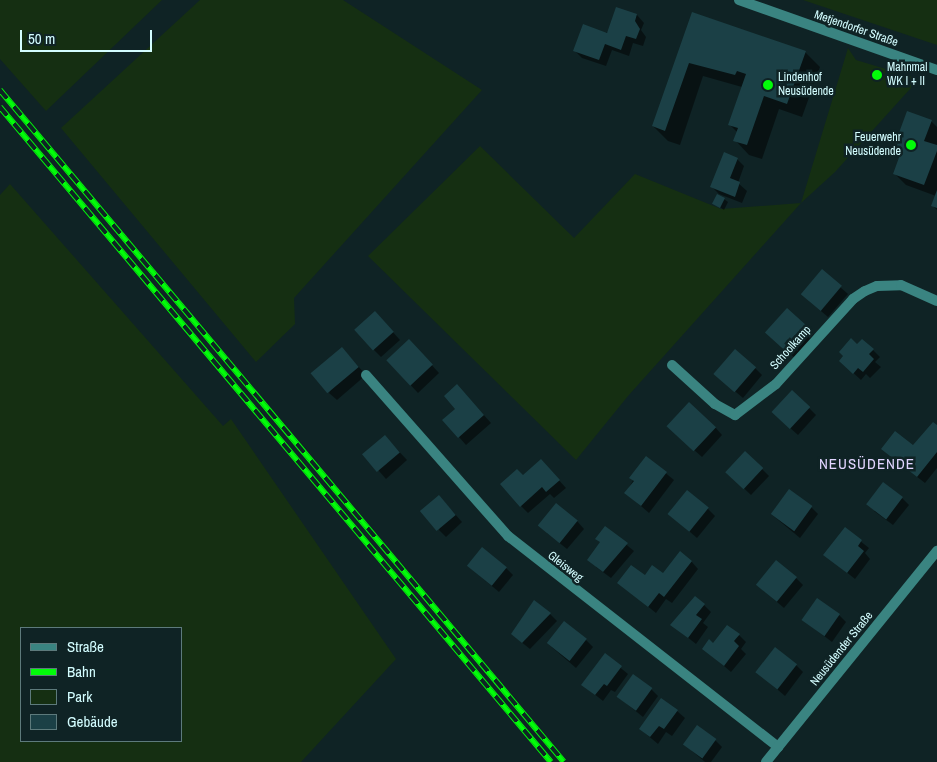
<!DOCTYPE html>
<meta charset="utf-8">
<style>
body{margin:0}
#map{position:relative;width:937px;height:762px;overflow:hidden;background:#0f2325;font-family:"Archivo Narrow",sans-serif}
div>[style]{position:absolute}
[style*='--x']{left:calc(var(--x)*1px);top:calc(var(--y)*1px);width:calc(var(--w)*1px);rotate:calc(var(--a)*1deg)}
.green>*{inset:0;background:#152f12}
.shadow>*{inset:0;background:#0007}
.building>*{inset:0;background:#1b4046;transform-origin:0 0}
.minor>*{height:10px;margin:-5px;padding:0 5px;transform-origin:5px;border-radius:5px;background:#3a8481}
.tertiary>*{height:10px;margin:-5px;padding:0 5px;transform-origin:5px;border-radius:5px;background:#3a8481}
.rail>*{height:5.5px;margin-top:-2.75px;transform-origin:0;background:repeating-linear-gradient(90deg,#0f2325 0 11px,#02fc09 0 22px);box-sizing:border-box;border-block:1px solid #02fc09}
.dots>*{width:14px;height:14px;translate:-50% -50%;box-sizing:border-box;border:2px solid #0f2325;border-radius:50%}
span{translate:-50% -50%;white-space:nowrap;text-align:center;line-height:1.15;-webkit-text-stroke:5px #0f2325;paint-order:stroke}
.street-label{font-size:12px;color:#d3fdff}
.poi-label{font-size:12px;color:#d3fdff}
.left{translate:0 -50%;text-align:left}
.right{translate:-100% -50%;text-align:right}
.quarter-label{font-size:15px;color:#e1d5ff;letter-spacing:1px}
.legend{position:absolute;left:20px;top:627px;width:162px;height:115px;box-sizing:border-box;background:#0f2325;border:1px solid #5d7a7c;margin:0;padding:6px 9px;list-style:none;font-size:15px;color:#d3fdff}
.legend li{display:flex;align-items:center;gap:10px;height:25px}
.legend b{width:25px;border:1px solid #5d7a7c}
.scale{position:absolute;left:20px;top:30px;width:132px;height:22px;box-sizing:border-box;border:2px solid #d3fdff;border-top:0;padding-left:6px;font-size:15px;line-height:18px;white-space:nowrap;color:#d3fdff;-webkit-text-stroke:4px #0f2325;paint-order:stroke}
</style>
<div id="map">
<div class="green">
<div style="clip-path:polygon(0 0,162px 0,46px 111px,0 59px)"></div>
<div style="clip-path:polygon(200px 0,343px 0,482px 90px,294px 298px,295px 324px,256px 362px,61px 128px)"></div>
<div style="clip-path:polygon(803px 0,937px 0,937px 45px)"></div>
<div style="clip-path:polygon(848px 48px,856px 60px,919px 79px,835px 172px,801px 203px,628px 396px,576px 460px,368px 256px,480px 146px,574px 238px,635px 174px,721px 209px,801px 203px)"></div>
<div style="clip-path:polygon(evenodd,10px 184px,223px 426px,231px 419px,396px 659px,301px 762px,0 762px,0 195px,10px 184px,21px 628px,181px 628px,181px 741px,21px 741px,21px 628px)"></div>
</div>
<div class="shadow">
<div style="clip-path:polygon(693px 13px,805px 52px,820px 67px,802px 117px,779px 109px,762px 159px,749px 155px,735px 140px,737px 132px,729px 124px,742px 87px,703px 76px,680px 145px,668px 141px,653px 126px)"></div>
<div style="clip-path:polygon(637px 15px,644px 23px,641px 30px,646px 37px,643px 46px,633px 43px,629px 56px,612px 50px,606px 66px,582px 58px,575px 51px)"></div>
<div style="clip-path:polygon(931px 121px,937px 127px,937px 210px,932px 205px,936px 196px,906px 185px,895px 174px,901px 156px,894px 149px)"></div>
<div style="clip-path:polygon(737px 159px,744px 166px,738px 183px,747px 191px,742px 203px,719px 194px,711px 186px)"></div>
<div style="clip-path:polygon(724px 199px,728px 202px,724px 210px,714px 203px)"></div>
<div style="clip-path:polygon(822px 271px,848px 294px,828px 317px,809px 301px)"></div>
<div style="clip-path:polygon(382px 320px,400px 340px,381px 357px,374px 350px)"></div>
<div style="clip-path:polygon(809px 329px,816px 337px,796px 359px,774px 339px)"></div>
<div style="clip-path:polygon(416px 348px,439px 373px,418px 393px,387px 360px)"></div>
<div style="clip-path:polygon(873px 350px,880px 357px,875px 362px,881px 367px,870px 378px,866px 374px,861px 380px,848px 368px)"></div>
<div style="clip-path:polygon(349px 356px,366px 375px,337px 400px,329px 393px)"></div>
<div style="clip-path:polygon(755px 368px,762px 375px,743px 398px,723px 381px)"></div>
<div style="clip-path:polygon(464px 393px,491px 423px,466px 445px,444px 420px,457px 409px)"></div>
<div style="clip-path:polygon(809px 408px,816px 415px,798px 435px,780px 419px)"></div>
<div style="clip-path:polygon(715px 427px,722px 435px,702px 457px,676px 434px)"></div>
<div style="clip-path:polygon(937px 427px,937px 468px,925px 483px,890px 456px,913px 447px)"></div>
<div style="clip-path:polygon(392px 444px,407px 460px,386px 479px,365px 455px)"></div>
<div style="clip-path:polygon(646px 457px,674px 480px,649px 513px,626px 493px)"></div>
<div style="clip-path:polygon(548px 468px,566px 488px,554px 498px,550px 494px,528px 513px,521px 506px,523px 477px)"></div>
<div style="clip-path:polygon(762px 469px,769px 476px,751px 495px,734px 479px)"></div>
<div style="clip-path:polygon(902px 498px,909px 505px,893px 525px,874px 511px)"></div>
<div style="clip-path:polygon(446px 504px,462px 522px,446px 537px,439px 530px)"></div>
<div style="clip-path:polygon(811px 507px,818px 514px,800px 538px,771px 514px)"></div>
<div style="clip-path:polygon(708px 509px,715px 516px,697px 538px,669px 514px)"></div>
<div style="clip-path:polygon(577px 521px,584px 529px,567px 549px,547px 533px)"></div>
<div style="clip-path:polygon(606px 528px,634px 551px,611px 578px,596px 567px)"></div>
<div style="clip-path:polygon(845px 529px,869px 548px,865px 553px,870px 559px,855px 579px,825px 555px)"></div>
<div style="clip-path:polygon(691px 561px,698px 569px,672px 603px,666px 599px,656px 613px,619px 583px,664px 575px)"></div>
<div style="clip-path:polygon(506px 568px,513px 575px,499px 592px,475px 572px)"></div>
<div style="clip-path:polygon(796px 578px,803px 585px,784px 608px,757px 585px)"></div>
<div style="clip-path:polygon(704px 605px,711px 612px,703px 623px,708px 627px,696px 644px,672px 625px)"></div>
<div style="clip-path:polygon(550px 614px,557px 621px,530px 649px,520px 641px)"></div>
<div style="clip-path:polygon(839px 615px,846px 622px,832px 642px,803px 620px)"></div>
<div style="clip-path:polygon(739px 635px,746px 642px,741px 649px,746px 654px,731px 672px,703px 648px)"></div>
<div style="clip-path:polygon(586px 640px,593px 647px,576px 668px,547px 643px)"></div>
<div style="clip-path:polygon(605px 655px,628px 674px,615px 692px,611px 690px,603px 701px,583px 685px)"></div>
<div style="clip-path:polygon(796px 665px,803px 672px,785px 696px,757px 672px)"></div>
<div style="clip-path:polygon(651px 689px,658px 696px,643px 717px,617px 696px)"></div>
<div style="clip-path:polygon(677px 711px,685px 718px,672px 736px,666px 732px,658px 744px,640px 729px)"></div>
<div style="clip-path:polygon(715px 740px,722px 747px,711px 762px,705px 762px,684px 744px)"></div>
</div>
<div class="building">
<div style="clip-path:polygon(616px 7px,637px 14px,635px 21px,640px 29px,636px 39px,626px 36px,621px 50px,605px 44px,599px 60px,573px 51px,583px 24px,607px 33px)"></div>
<div style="clip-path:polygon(692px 12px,806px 51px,787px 104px,764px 96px,747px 145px,733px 141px,738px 128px,728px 125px,746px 74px,737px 71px,735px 75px,689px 63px,665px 131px,652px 126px)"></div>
<div style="clip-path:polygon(907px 111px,932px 120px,924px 141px,937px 145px,937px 151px,924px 185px,893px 174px,901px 152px,893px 149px)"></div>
<div style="clip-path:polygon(724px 152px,738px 158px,730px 178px,740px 182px,735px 197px,710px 187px)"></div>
<div style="clip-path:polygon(937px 190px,937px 208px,931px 206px)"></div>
<div style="left:717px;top:194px;width:9px;height:11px;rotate:27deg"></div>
<div style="left:822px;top:269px;width:26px;height:33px;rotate:40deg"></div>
<div style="left:787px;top:308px;width:31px;height:33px;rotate:42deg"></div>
<div style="left:375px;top:311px;width:28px;height:28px;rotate:48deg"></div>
<div style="clip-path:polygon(851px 338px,857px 344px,862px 339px,874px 349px,869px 354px,874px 359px,863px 372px,858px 368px,853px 374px,839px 361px,843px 356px,839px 352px)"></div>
<div style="left:409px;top:339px;width:35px;height:31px;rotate:47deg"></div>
<div style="left:342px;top:347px;width:26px;height:41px;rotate:50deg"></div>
<div style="left:735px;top:349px;width:28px;height:33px;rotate:41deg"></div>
<div style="clip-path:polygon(457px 384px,484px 415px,458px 438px,442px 420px,455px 409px,444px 396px)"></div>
<div style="left:792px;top:390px;width:25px;height:30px;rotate:43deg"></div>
<div style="left:689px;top:402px;width:37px;height:33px;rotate:43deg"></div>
<div style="clip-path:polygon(933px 422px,937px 425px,937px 452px,917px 477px,881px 449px,895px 431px,913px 445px)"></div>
<div style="left:385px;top:435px;width:23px;height:30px;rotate:50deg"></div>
<div style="left:745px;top:451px;width:25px;height:29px;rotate:43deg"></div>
<div style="clip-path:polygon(646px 456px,667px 472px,641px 506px,624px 493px,634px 481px,629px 478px)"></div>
<div style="clip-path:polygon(541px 459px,560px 480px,546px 492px,542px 487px,520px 507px,500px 484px,517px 469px,523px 475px)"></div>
<div style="left:883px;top:482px;width:25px;height:28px;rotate:37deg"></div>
<div style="left:789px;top:489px;width:29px;height:31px;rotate:36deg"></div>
<div style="left:687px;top:490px;width:28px;height:31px;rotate:39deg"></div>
<div style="left:439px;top:495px;width:26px;height:25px;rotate:50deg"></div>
<div style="left:556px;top:503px;width:28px;height:29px;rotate:39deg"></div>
<div style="clip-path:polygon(605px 526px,628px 543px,603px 572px,587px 560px,600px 542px,595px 539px)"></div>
<div style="clip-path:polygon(845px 527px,862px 540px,858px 546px,864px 551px,847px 573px,823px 555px)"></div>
<div style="left:482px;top:547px;width:32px;height:24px;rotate:39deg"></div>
<div style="clip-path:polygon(680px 551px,692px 561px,664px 597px,659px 593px,648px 607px,617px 583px,631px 565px,645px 575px,652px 565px,663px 573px)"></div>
<div style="left:776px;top:560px;width:27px;height:32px;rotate:39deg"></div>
<div style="clip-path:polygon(695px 596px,705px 604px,696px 615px,702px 619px,688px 638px,670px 625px)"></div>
<div style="left:817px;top:598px;width:28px;height:27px;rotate:35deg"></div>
<div style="clip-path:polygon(534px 600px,551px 613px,522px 643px,511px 634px)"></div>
<div style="left:564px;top:621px;width:29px;height:28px;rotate:38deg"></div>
<div style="clip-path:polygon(727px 625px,740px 634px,734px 641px,739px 646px,724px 666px,702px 649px,709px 639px,713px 643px)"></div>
<div style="left:775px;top:647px;width:28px;height:32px;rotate:38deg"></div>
<div style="clip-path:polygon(605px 653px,622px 666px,607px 686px,604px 684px,595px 695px,581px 685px)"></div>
<div style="left:633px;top:674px;width:24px;height:28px;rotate:36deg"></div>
<div style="clip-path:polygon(661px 698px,678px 710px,664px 729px,659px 726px,650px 737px,639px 729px)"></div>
<div style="left:697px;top:725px;width:24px;height:24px;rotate:36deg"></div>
</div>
<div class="minor">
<div style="--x:672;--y:365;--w:58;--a:42.2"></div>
<div style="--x:715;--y:404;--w:23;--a:29"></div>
<div style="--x:735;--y:415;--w:51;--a:-37.1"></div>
<div style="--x:776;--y:384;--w:115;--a:-47.8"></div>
<div style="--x:853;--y:299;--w:14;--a:-34"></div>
<div style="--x:865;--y:291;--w:13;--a:-23"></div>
<div style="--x:877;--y:286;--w:24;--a:-2"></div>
<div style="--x:901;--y:285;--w:39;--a:24"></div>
<div style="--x:366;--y:375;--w:215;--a:48.6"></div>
<div style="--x:508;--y:536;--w:343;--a:38"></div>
</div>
<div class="tertiary">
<div style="--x:739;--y:0;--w:210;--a:19.5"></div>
<div style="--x:766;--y:762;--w:272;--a:-51"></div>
</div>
<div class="rail">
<div style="--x:0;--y:90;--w:877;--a:49.99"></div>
<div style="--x:0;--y:107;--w:856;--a:49.93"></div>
</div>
<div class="dots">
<div style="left:877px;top:75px;background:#02fc09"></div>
<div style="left:768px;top:85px;background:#02fc09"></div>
<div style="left:911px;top:145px;background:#02fc09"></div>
</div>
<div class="street-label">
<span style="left:856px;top:29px;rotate:19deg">Metjendorfer Straße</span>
<span style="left:791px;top:348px;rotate:-48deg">Schoolkamp</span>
<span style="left:565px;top:567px;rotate:38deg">Gleisweg</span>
<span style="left:842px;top:649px;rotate:-51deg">Neusüdender Straße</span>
</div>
<div class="poi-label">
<span class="left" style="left:887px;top:75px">Mahnmal<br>WK I + II</span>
<span class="left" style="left:778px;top:85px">Lindenhof<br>Neusüdende</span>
<span class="right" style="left:901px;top:145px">Feuerwehr<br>Neusüdende</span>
</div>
<div class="quarter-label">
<span style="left:867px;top:464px">NEUSÜDENDE</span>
</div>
<ul class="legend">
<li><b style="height:6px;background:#3a8481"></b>Straße</li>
<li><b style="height:6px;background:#02fc09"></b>Bahn</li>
<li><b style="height:14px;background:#152f12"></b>Park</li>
<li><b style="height:14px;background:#1b4046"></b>Gebäude</li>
</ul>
<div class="scale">50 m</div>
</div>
